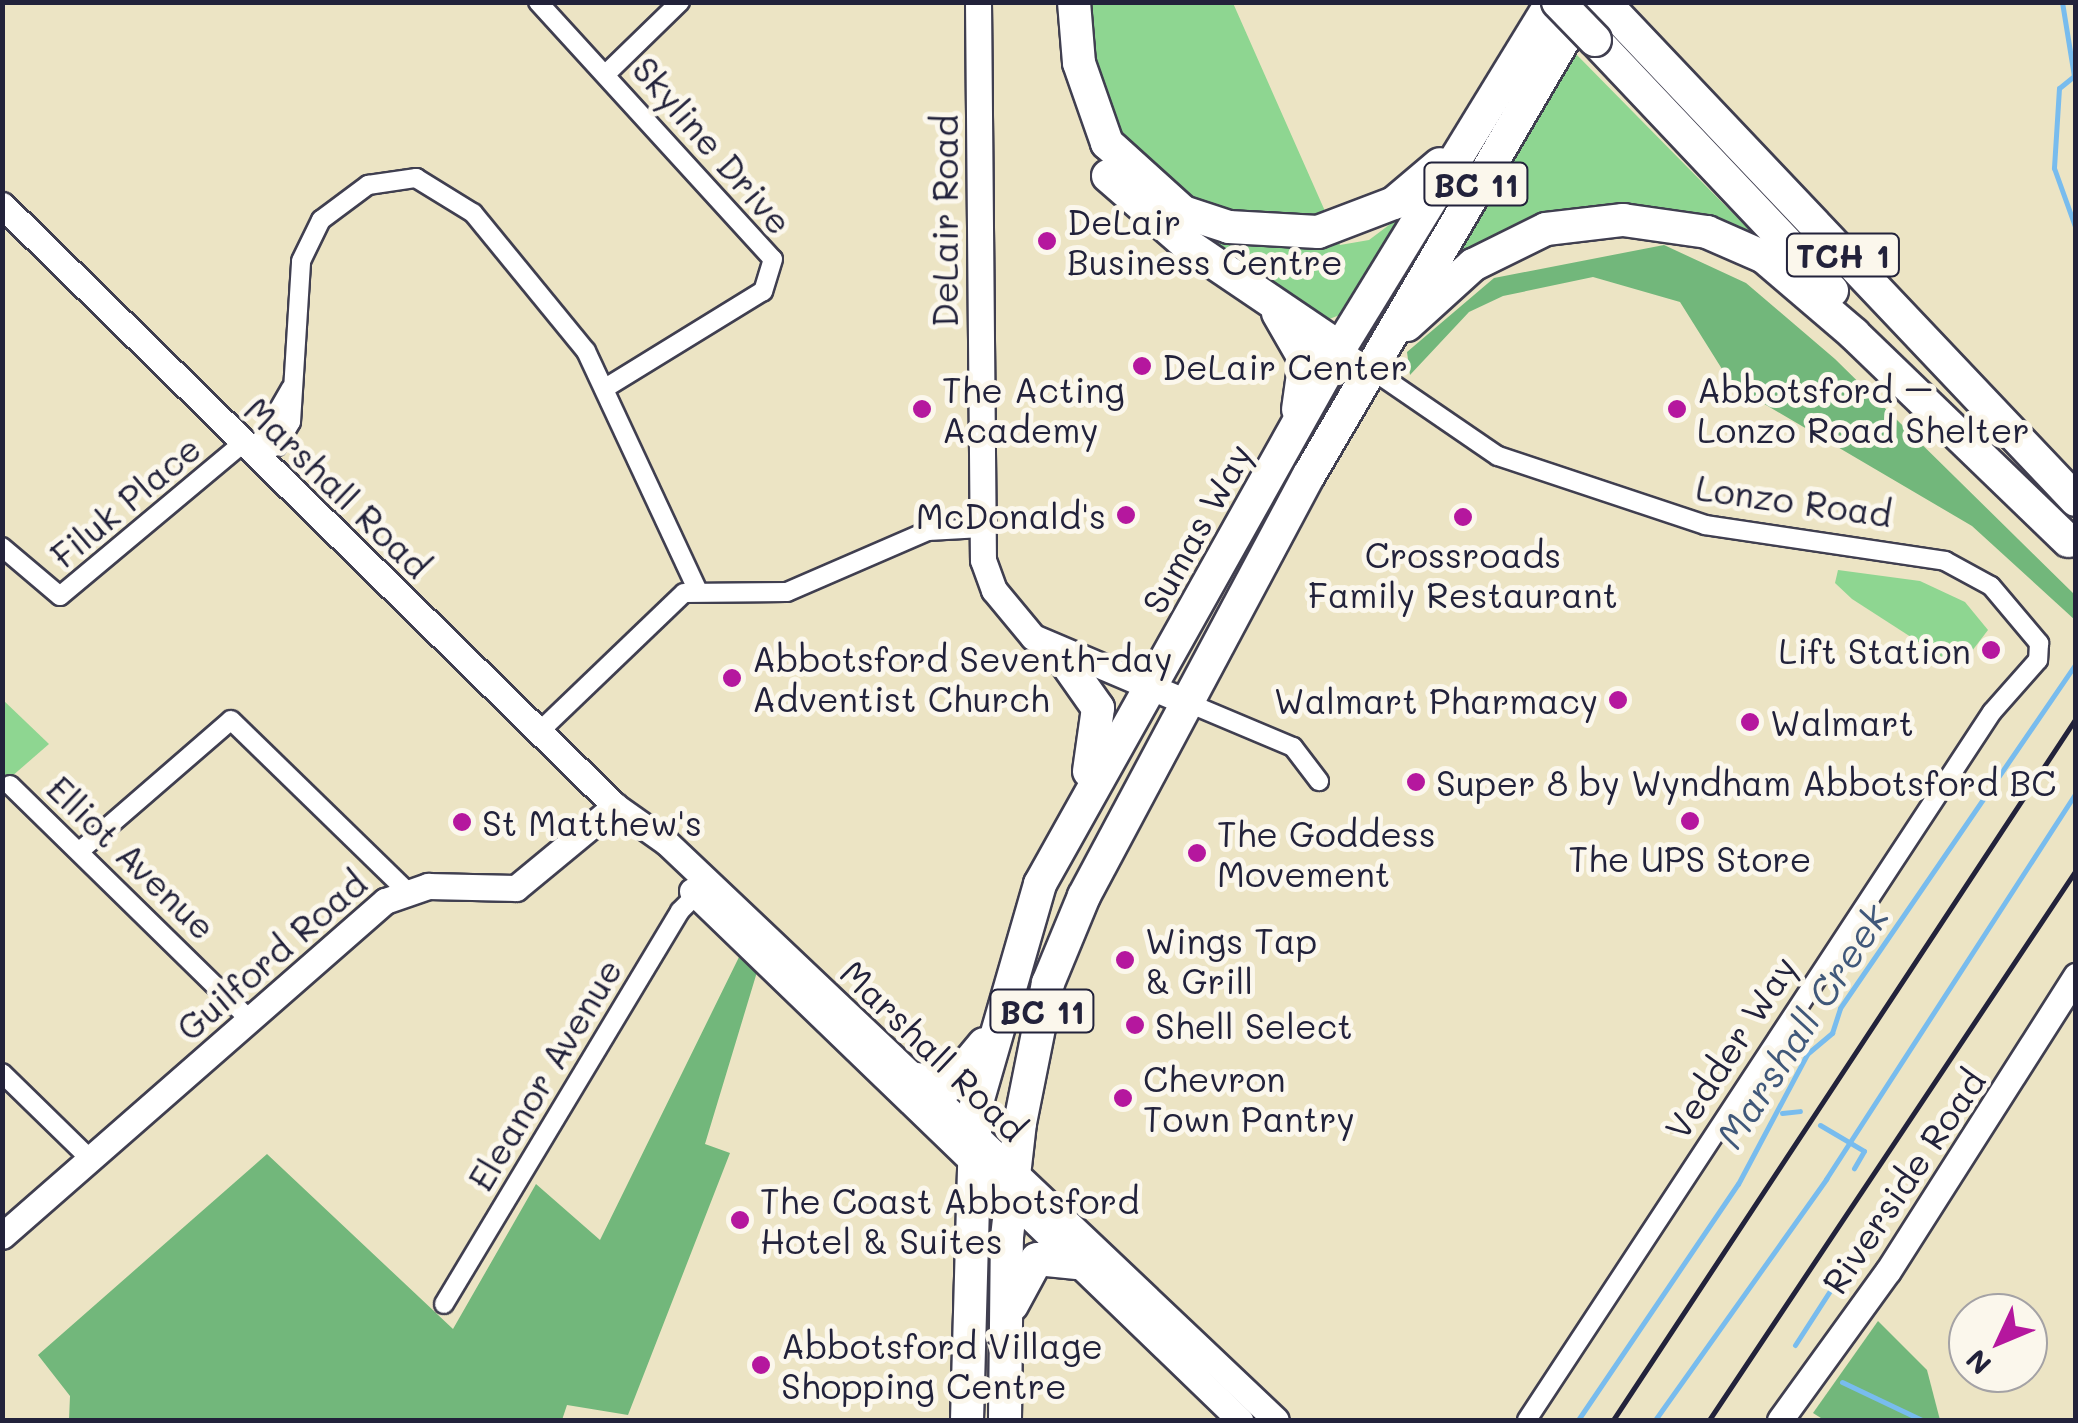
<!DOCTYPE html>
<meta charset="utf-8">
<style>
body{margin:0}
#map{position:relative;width:2078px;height:1423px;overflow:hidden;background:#ece4c4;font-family:Mali,sans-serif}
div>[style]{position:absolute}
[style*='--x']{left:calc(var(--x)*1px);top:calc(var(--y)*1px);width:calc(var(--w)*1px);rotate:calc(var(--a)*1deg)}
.green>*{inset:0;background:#8ed691}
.forest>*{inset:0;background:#72b77b}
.stream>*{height:5px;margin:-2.5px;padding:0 2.5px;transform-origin:2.5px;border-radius:2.5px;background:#78bcee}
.roads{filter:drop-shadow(2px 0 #403f50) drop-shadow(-2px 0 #403f50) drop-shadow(0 2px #403f50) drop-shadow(0 -2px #403f50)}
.street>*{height:18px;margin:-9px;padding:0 9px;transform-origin:9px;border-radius:9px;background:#fff}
.secondary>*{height:25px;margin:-12.5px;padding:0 12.5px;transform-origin:12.5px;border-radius:12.5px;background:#fff}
.highway>*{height:32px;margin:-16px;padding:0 16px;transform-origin:16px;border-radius:16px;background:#fff}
.rail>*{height:5px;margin:-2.5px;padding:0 2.5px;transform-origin:2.5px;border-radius:2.5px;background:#22223b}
.bridges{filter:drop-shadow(2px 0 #403f50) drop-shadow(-2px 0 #403f50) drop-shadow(0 2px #403f50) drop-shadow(0 -2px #403f50)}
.highway-bridge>*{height:32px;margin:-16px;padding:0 16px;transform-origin:16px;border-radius:16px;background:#fff}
.dots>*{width:28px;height:28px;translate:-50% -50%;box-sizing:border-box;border:5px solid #fbf7ec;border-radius:50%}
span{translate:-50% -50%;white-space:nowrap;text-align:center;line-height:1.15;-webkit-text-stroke:10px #fbf7ec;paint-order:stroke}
.shield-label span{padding:2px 8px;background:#fbf7ec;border:2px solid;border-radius:8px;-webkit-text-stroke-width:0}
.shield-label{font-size:32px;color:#22223b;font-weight:700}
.street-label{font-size:35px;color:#22223b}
.poi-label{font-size:35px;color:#22223b}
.left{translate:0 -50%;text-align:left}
.right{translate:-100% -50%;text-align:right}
.water-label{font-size:38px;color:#40587a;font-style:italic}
.frame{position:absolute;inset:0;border:5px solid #22223b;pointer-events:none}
.north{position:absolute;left:1948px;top:1293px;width:100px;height:100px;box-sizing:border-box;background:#fbf7ec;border:2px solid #a4a2a5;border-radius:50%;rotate:226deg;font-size:28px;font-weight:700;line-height:40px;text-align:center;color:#22223b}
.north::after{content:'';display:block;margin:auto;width:35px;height:45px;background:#b5179e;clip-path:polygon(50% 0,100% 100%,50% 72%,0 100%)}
</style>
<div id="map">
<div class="green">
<div style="clip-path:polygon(1086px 3px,1233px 3px,1340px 245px,1369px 240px,1405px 213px,1345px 313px,1324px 321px,1196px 236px,1131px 155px,1095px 89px)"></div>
<div style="clip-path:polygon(1573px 51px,1765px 246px,1681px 210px,1631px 206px,1440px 271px)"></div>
<div style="clip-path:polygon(1838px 570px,1920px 581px,1965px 602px,1988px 630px,1959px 668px,1852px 599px,1835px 583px)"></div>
<div style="clip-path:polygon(2px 699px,49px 744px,3px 784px,2px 784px)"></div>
</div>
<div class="forest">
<div style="clip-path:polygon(1664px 245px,1746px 283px,1835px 359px,2075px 595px,2075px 620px,1972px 526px,1732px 385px,1680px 302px,1593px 277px,1503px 296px,1469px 312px,1410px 375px,1407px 352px,1494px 278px)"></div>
<div style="clip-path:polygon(740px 955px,757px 972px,705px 1144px,730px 1153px,628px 1415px,567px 1405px,562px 1420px,69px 1420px,70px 1396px,38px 1355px,267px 1154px,453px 1329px,536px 1184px,600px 1240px)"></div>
<div style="clip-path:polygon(1878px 1321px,1927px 1370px,1940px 1420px,1824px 1420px,1813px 1413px)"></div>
</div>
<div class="stream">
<div style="--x:2062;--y:2;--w:75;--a:80.8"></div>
<div style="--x:2074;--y:76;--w:19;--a:141"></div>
<div style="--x:2059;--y:88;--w:80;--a:93.6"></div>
<div style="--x:2054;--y:168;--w:65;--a:70.2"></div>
<div style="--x:1782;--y:1113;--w:18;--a:-6"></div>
<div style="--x:1820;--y:1125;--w:51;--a:30.6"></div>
<div style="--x:1864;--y:1151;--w:20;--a:120"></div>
<div style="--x:1795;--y:1345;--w:181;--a:-57.2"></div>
<div style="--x:1842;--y:1382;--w:89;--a:25.4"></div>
<div style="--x:1578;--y:1420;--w:285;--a:-55.9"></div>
<div style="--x:1738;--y:1184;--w:147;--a:-62"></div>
<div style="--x:1807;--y:1054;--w:33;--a:-40"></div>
<div style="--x:1832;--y:1033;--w:26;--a:-72"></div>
<div style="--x:1840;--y:1008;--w:418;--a:-55.6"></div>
<div style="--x:1655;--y:1420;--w:296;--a:-54.6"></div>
<div style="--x:1826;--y:1179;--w:460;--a:-57.1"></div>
</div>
<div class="roads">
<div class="street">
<div style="--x:538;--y:2;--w:348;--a:47.6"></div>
<div style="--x:773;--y:259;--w:34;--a:107"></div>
<div style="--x:763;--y:291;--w:183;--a:148.4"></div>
<div style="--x:607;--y:73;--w:102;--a:-44.2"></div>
<div style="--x:1340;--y:348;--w:191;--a:34.4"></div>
<div style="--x:1498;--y:456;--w:218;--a:18.4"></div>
<div style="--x:1705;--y:525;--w:243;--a:8.5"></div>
<div style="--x:1945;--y:561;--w:52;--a:28.5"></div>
<div style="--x:1991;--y:586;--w:75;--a:49.9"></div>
<div style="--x:2039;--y:643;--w:17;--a:93"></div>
<div style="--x:2038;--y:660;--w:69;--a:131.5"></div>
<div style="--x:1992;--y:712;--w:847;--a:123.3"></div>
<div style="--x:253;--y:454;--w:25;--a:-18"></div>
<div style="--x:277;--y:446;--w:28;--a:-60"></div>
<div style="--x:291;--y:422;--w:161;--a:-86.4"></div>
<div style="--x:301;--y:261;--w:46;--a:-64"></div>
<div style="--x:321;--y:220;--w:59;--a:-36.7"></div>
<div style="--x:368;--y:185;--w:49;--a:-8.3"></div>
<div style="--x:416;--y:178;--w:67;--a:31.6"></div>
<div style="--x:473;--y:213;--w:178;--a:50.7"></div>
<div style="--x:586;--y:351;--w:263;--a:65"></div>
<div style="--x:253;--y:454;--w:76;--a:-60.1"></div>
<div style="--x:2;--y:547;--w:76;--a:40.2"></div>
<div style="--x:60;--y:596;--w:237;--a:-39.9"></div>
<div style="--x:1186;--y:702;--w:116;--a:22.8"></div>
<div style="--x:1293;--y:747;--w:43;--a:52.6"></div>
<div style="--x:540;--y:731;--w:199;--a:-43.8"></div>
<div style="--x:684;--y:593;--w:103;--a:-0.6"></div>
<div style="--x:787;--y:592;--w:154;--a:-23.4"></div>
<div style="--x:928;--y:531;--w:54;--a:-3.2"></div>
<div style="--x:10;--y:785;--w:334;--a:44.4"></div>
<div style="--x:81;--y:850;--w:198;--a:-40.9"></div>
<div style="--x:231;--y:720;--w:243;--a:44.2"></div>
<div style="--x:2;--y:1073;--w:123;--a:44.3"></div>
<div style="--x:444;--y:1304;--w:458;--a:-59"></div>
<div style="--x:680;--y:911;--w:31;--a:-45"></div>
</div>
<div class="secondary">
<div style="--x:978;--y:2;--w:558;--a:89.49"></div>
<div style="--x:983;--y:560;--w:32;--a:70"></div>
<div style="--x:994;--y:590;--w:61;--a:50.3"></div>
<div style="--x:1033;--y:637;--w:166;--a:23"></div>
<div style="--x:2;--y:205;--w:858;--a:44.43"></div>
<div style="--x:615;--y:806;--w:62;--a:35.2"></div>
<div style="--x:666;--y:842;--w:840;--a:43.46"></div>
<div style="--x:692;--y:891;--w:762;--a:43.99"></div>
<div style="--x:2;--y:1236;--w:509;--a:-41.18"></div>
<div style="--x:385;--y:901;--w:46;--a:-19.2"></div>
<div style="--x:428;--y:886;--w:88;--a:1.3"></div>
<div style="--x:516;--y:888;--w:129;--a:-39.6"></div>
<div style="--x:1780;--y:1420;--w:184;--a:-54.1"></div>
<div style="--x:1888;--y:1271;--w:350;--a:-57.5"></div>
</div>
<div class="highway">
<div style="--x:1074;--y:2;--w:61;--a:85.3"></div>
<div style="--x:1079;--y:63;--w:85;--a:70.7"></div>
<div style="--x:1107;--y:143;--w:103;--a:42.2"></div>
<div style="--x:1183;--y:212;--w:48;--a:18.1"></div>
<div style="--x:1229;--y:227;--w:89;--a:3.2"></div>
<div style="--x:1318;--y:232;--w:81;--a:-20.9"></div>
<div style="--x:1394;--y:203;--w:60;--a:-40.3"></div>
<div style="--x:1604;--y:2;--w:686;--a:46.54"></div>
<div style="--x:1595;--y:40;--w:345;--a:46.6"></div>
<div style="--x:1108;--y:176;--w:102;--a:41"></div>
<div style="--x:1185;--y:243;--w:187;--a:34.1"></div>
<div style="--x:1278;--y:313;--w:54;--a:60.1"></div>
<div style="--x:1305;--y:360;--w:50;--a:98"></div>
<div style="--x:1407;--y:325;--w:89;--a:-42.3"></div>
<div style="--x:1473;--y:265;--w:81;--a:-26.3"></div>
<div style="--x:1546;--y:229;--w:78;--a:-6.7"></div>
<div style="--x:1623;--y:220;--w:85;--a:8.1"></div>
<div style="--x:1707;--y:232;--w:62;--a:23.7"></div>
<div style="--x:1764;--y:257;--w:118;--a:40.5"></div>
<div style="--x:1854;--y:334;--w:298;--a:44"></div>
<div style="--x:1060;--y:654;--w:66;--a:54.9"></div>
<div style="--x:1098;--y:708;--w:64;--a:98.1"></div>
<div style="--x:911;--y:1078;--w:40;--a:10"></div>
<div style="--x:950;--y:1085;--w:53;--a:-50.3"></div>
<div style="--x:1012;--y:1305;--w:52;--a:-61.5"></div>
<div style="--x:1037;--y:1259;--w:40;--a:5.7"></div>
<div style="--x:967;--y:1420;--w:314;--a:-88.4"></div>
<div style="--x:976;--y:1106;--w:231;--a:-73.9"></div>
<div style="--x:1040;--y:884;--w:614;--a:-60.76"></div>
<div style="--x:1340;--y:348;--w:406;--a:-58.5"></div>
<div style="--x:1005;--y:1420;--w:183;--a:-89.4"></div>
<div style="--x:1007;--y:1237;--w:115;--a:-83.5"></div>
<div style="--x:1020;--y:1123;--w:143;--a:-78.7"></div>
<div style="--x:1048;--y:983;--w:94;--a:-67.5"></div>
<div style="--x:1084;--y:896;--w:477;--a:-61.9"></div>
<div style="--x:1309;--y:475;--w:548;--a:-59.65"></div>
</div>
</div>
<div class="rail">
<div style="--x:1613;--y:1420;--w:841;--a:-56.59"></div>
<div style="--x:1709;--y:1420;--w:661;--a:-56.29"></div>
</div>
<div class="bridges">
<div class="highway-bridge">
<div style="--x:1558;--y:2;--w:53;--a:45.8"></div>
</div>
</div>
<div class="dots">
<div style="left:1047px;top:241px;background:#b5179e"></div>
<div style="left:1142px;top:366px;background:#b5179e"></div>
<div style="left:922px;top:409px;background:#b5179e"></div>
<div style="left:1677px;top:409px;background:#b5179e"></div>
<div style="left:1126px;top:515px;background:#b5179e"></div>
<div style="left:1463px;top:517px;background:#b5179e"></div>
<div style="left:1991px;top:650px;background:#b5179e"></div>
<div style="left:732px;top:678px;background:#b5179e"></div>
<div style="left:1618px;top:700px;background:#b5179e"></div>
<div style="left:1750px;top:722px;background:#b5179e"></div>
<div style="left:1416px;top:782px;background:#b5179e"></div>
<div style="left:1690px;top:821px;background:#b5179e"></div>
<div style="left:462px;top:822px;background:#b5179e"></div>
<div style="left:1197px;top:853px;background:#b5179e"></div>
<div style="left:1125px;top:960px;background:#b5179e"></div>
<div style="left:1135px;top:1025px;background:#b5179e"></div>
<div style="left:1123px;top:1098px;background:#b5179e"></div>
<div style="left:740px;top:1220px;background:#b5179e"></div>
<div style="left:761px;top:1365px;background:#b5179e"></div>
</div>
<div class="shield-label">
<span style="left:1476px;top:184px">BC 11</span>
<span style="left:1843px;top:255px">TCH 1</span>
<span style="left:1042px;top:1011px">BC 11</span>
</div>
<div class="street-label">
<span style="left:713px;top:145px;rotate:49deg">Skyline Drive</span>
<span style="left:944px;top:221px;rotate:-90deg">DeLair Road</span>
<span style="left:338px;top:487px;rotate:44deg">Marshall Road</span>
<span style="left:1794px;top:500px;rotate:8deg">Lonzo Road</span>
<span style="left:125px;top:501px;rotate:-40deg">Filuk Place</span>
<span style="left:1196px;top:528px;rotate:-61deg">Sumas Way</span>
<span style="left:132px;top:857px;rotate:44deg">Elliot Avenue</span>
<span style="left:271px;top:955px;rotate:-41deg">Guilford Road</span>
<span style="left:1730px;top:1047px;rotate:-57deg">Vedder Way</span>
<span style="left:934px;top:1050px;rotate:44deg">Marshall Road</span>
<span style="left:544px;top:1074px;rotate:-59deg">Eleanor Avenue</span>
<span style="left:1903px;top:1181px;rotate:-56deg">Riverside Road</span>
</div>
<div class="poi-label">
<span class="left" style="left:1067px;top:241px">DeLair<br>Business Centre</span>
<span class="left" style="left:1162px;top:366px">DeLair Center</span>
<span class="left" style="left:942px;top:409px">The Acting<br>Academy</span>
<span class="left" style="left:1697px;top:409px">Abbotsford –<br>Lonzo Road Shelter</span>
<span class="right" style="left:1106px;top:515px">McDonald's</span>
<span style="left:1463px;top:574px">Crossroads<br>Family Restaurant</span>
<span class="right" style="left:1971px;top:650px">Lift Station</span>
<span class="left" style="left:752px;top:678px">Abbotsford Seventh-day<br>Adventist Church</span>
<span class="right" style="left:1598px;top:700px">Walmart Pharmacy</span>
<span class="left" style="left:1770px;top:722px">Walmart</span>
<span class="left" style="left:1436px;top:782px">Super 8 by Wyndham Abbotsford BC</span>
<span class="left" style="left:482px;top:822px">St Matthew's</span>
<span class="left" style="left:1217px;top:853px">The Goddess<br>Movement</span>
<span style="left:1690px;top:858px">The UPS Store</span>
<span class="left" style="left:1145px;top:960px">Wings Tap<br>&amp; Grill</span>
<span class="left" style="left:1155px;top:1025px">Shell Select</span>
<span class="left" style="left:1143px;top:1098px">Chevron<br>Town Pantry</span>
<span class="left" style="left:760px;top:1220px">The Coast Abbotsford<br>Hotel &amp; Suites</span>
<span class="left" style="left:781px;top:1365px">Abbotsford Village<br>Shopping Centre</span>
</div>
<div class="water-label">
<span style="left:1802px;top:1026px;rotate:-57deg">Marshall Creek</span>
</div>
<div class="frame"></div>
<div class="north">N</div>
</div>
